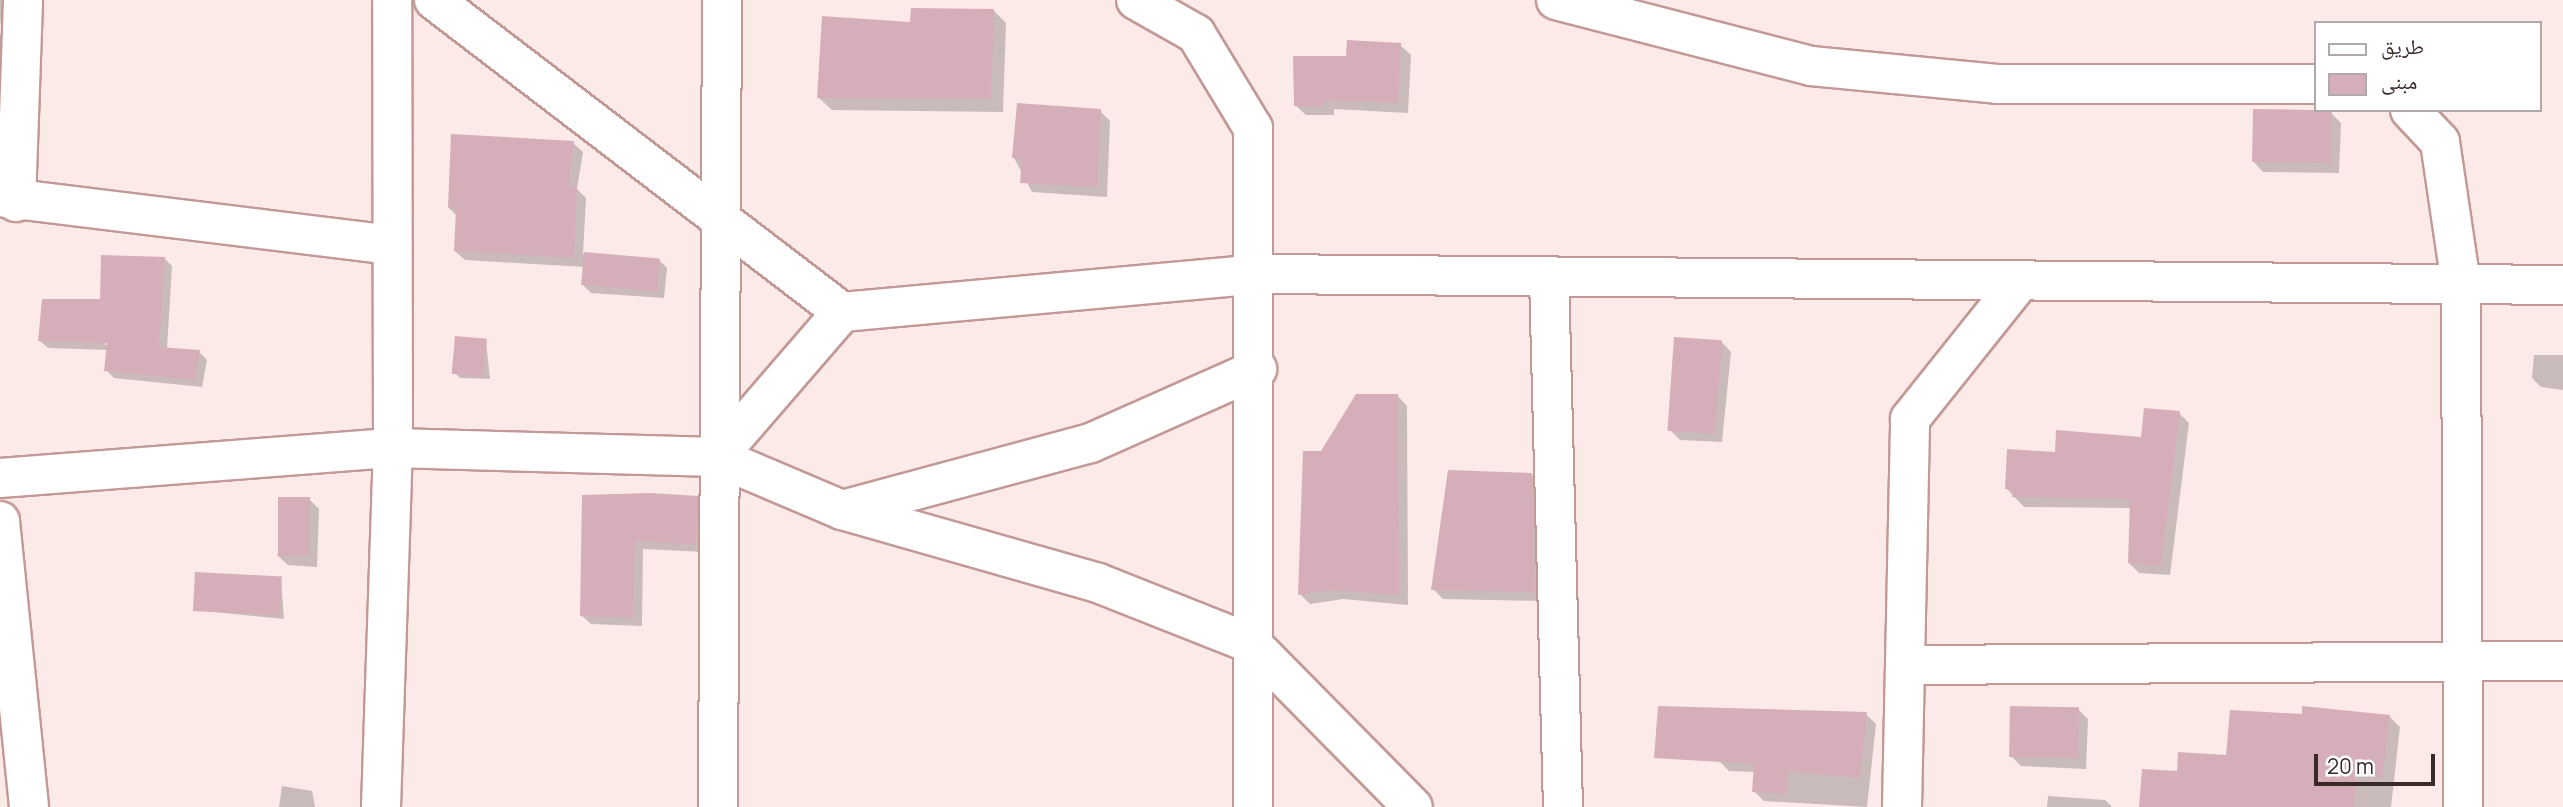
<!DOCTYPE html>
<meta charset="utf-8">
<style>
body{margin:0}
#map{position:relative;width:2563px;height:807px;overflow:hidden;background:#fceae8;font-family:Manrope,"Noto Naskh Arabic",sans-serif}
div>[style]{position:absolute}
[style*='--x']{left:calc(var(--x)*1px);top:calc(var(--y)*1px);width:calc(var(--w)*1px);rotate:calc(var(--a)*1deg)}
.shadow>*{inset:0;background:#0003}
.building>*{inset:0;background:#d6aeba;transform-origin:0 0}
.roads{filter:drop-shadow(2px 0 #c29995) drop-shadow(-2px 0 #c29995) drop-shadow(0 2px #c29995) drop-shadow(0 -2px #c29995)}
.minor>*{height:38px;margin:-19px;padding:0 19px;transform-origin:19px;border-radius:19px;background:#fff}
.tertiary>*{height:38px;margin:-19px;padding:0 19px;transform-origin:19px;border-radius:19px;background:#fff}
span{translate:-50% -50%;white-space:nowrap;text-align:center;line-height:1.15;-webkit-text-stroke:6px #fff;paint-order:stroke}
.legend{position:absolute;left:2314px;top:21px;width:228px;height:91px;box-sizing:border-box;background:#fff;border:2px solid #b0a9a9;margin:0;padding:9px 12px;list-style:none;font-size:21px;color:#392927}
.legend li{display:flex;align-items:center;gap:14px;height:35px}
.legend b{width:35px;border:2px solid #b0a9a9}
.scale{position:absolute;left:2314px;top:754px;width:121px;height:32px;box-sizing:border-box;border:4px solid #392927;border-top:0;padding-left:9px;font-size:21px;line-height:24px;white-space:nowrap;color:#392927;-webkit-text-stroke:5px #fff;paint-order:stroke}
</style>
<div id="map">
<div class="shadow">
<div style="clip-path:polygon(0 0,3px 0,0 27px)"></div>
<div style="clip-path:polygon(993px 10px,1006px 23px,1003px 112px,832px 110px,819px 98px,912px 23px)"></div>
<div style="clip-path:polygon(0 34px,4px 39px,3px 82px,0 82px)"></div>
<div style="clip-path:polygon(1400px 45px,1411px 55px,1408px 113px,1334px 109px,1334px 115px,1306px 115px,1295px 105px,1348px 58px)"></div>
<div style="clip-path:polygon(1100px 111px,1110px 121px,1107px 197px,1032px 192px,1014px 158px)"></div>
<div style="clip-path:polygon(2331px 113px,2341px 123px,2339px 173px,2263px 172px,2253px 161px)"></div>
<div style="clip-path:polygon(573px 143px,583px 152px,577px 189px,586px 198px,583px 254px,659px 260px,667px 268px,664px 298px,591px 293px,583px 285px,585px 267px,465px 260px,455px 251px,457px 216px,449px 208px)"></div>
<div style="clip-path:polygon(evenodd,164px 258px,172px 266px,167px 349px,199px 352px,207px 360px,202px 387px,114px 378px,106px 370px,108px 350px,48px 348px,40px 341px,164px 258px,106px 341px,122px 346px,105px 345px,106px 341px)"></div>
<div style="clip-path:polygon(486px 341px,490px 379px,460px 378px,455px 373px)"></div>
<div style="clip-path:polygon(1721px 341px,1731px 352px,1722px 442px,1680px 440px,1670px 430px)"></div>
<div style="clip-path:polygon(2534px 355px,2563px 355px,2563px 390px,2541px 387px,2532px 378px)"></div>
<div style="clip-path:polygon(1397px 395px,1407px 406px,1408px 605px,1343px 599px,1310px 604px,1300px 594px,1322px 453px)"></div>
<div style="clip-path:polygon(2179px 413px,2189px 423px,2170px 575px,2139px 573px,2129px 563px,2131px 508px,2024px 507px,2007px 489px,2057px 454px,2142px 439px)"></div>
<div style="clip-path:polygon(1532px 475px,1542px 485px,1545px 601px,1443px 599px,1433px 589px)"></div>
<div style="clip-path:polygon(583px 497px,697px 498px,706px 506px,704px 552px,643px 549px,642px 626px,591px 624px,582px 616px)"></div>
<div style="clip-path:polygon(309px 499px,319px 509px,317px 567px,288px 565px,277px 555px)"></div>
<div style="clip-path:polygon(281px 579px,284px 619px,195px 610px)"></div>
<div style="clip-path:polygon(1757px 709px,1866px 714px,1876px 724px,1867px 807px,1764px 801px,1754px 791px,1755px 772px,1729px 771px,1719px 761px,1720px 711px)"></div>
<div style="clip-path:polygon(2078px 709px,2088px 719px,2086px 769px,2021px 766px,2011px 756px)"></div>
<div style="clip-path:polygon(2303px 716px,2389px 716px,2400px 727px,2391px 807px,2141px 807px,2178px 773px,2228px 757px)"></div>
<div style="clip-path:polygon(282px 786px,312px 791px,315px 807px,279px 807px)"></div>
<div style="clip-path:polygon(2048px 796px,2105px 800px,2112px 807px,2047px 807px)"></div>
</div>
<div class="building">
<div style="clip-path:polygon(911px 8px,994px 9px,991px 99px,817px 98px,822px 16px,910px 22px)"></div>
<div style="clip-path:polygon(1347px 40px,1401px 43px,1398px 103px,1325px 100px,1324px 106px,1294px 106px,1293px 56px,1346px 56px)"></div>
<div style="clip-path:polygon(1017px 103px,1101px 109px,1097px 187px,1020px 183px,1022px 159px,1012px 158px)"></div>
<div style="left:2253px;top:109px;width:79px;height:53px;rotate:1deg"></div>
<div style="clip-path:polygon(451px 134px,574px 141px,568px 186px,577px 187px,574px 258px,454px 251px,456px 209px,448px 208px)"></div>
<div style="left:584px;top:252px;width:76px;height:33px;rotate:5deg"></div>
<div style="clip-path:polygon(101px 255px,165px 257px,159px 347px,200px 350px,195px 380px,104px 371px,107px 343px,38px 341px,42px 299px,100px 299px)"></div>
<div style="left:455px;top:336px;width:32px;height:38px;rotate:5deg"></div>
<div style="left:1674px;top:337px;width:48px;height:94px;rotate:4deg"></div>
<div style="clip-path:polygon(1356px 394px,1398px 394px,1399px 595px,1332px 590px,1298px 595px,1303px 451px,1321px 451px)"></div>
<div style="clip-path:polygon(2144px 408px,2180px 411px,2161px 566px,2128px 563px,2130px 499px,2012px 497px,2013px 490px,2005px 489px,2007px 449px,2055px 452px,2056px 430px,2141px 437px)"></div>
<div style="clip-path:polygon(1448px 470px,1532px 473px,1535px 592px,1431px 590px)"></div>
<div style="clip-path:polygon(650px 493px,698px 496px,696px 545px,635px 541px,633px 618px,580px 616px,582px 495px)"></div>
<div style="left:278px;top:497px;width:32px;height:59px"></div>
<div style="left:195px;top:572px;width:87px;height:39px;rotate:3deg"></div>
<div style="clip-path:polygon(1658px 706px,1867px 712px,1860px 778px,1788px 771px,1787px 794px,1752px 792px,1754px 764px,1654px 758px)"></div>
<div style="left:2010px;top:706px;width:69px;height:51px;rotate:1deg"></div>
<div style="clip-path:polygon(2302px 706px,2390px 715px,2382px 778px,2356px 776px,2354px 807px,2139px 807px,2142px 769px,2177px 771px,2178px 752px,2226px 755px,2230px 710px,2302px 714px)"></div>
</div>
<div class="roads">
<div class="minor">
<div style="--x:434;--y:0;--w:514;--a:37.41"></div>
<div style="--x:1136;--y:0;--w:69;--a:29.5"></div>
<div style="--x:1196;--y:34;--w:110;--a:58.8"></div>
<div style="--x:1253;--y:128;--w:679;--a:90"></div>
<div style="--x:1556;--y:0;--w:263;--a:14.5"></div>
<div style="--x:1811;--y:66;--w:187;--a:5.5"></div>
<div style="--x:1997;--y:84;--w:319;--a:0"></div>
<div style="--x:2410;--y:110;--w:44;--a:46.8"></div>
<div style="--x:2440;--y:142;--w:144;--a:81.6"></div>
<div style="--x:2461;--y:284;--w:523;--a:89.78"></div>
<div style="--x:0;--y:197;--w:395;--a:7"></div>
<div style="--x:16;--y:202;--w:202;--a:-88"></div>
<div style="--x:1549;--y:277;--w:530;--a:88.49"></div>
<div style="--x:717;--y:457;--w:191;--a:-49.2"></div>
<div style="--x:842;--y:312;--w:417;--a:-5.2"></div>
<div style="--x:1257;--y:274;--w:1306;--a:0.48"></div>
<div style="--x:0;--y:478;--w:394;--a:-4.4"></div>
<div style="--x:393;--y:448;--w:324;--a:1.6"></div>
<div style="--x:717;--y:457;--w:136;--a:23"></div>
<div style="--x:842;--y:510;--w:266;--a:15.9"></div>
<div style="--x:1098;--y:583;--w:166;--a:21.6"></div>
<div style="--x:1252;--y:644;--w:229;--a:45.4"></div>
<div style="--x:842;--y:510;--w:258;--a:-15.1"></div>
<div style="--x:1091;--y:443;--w:182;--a:-24"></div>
<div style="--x:0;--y:521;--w:287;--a:84.2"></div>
<div style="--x:1905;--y:665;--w:658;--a:-0.35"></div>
<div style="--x:718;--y:807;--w:807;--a:-89.72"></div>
<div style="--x:1902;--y:807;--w:388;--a:-88.8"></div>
<div style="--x:1910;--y:419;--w:176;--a:-51.4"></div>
</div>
<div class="tertiary">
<div style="--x:381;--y:807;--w:359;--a:-88.1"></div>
<div style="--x:393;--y:448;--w:448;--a:-90.1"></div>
</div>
</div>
<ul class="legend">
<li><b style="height:9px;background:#fff"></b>طريق</li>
<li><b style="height:19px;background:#d6aeba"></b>مبنى</li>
</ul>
<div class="scale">20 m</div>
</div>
